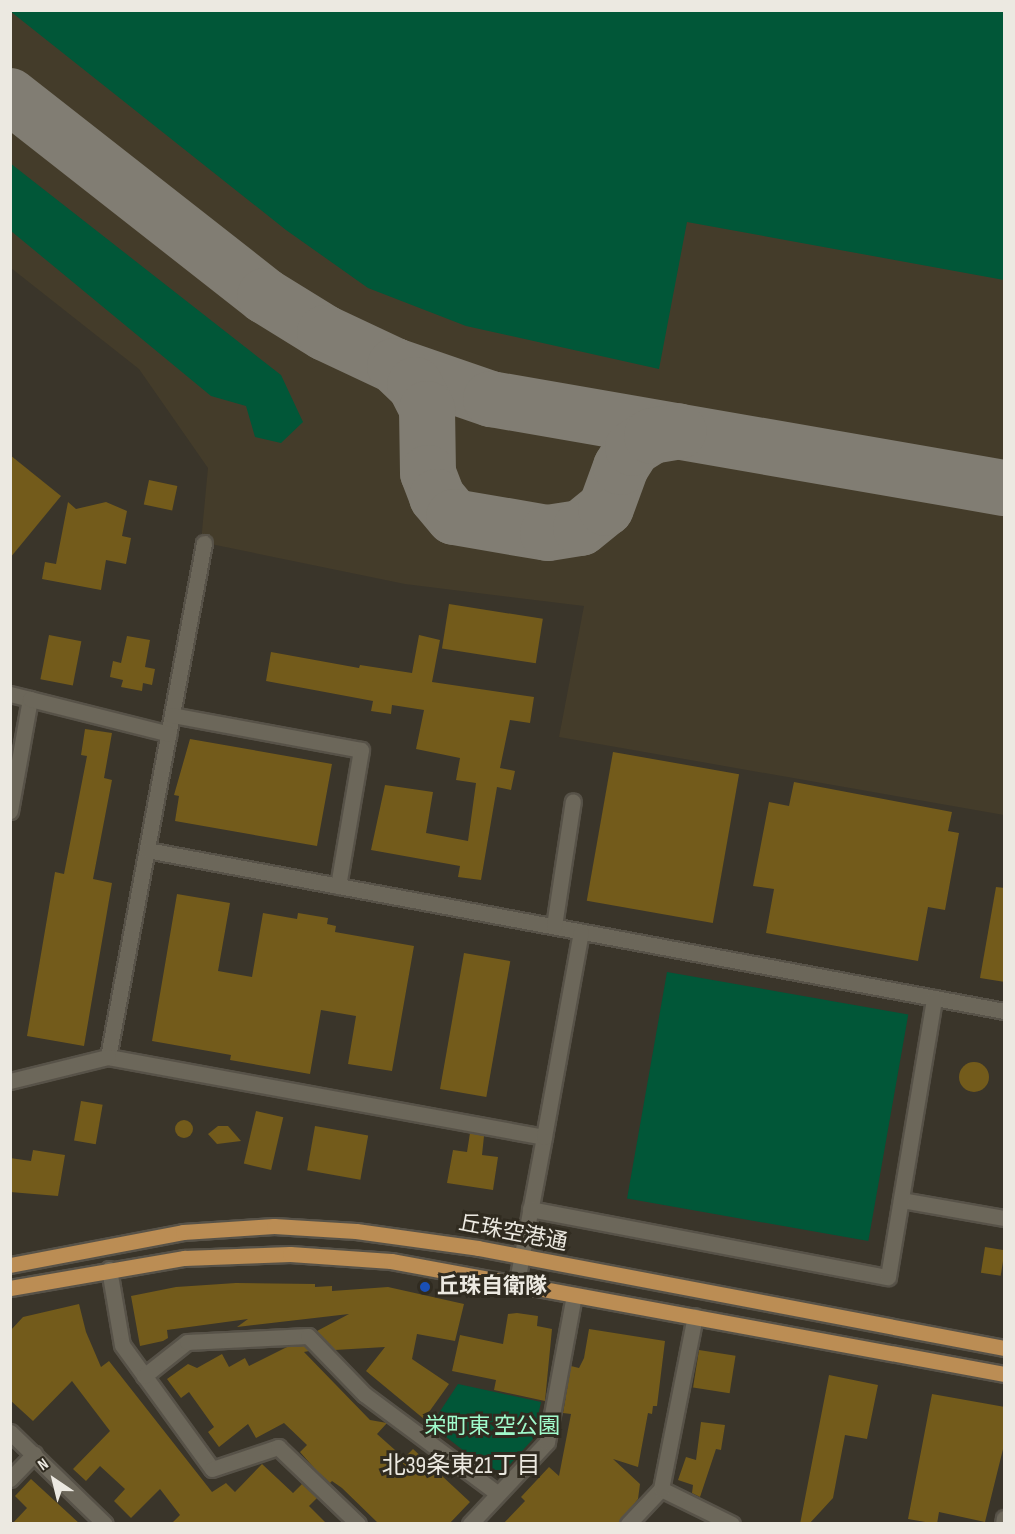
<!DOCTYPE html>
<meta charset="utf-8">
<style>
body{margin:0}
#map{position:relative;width:1015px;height:1534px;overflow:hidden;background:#3a352a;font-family:"Sofia Sans Condensed","Noto Sans JP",sans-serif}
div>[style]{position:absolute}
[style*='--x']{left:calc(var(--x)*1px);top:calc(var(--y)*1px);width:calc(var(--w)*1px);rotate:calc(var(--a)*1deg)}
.built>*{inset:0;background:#443c2a}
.green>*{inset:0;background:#015738;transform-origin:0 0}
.taxiway>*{height:56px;margin:-28px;padding:0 28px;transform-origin:28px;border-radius:28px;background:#817d73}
.building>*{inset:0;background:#735b1b;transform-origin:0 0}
.round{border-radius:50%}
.roads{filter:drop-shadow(2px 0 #575248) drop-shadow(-2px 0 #575248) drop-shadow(0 2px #575248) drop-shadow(0 -2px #575248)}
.minor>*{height:15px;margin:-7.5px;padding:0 7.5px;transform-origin:7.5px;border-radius:7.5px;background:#6c675a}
.major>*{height:15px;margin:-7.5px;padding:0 7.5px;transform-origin:7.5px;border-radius:7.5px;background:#bb8d54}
.dots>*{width:16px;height:16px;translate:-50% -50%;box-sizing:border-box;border:3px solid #302b20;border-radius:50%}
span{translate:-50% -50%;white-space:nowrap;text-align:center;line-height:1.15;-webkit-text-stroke:6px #302b20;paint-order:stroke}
.street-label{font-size:22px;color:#ece9e1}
.poi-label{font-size:22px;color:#ece9e1;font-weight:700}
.left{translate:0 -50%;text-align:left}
.park-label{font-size:22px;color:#a0fbcc}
.neighbourhood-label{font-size:24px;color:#ece9e1}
.frame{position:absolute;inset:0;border:12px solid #ece9e1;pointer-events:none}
.north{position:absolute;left:24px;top:1450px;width:60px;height:60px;-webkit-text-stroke:4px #302b20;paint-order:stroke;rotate:325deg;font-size:16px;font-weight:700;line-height:24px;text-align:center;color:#ece9e1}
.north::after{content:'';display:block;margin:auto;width:21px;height:27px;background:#ece9e1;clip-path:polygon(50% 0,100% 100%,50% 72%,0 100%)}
</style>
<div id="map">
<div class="built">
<div style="clip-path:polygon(10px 11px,1004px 11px,1004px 815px,559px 737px,584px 606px,405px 584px,201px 542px,208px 468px,139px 369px,11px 268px)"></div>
</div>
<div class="green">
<div style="clip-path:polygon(10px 11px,1004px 11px,1004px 280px,687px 222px,659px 369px,466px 326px,368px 288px,286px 230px)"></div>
<div style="clip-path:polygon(10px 163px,281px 375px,303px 422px,281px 443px,255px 437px,246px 406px,211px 396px,11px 231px)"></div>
<div style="left:667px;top:972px;width:245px;height:230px;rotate:10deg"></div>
<div style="clip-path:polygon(458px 1384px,541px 1402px,533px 1439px,502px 1473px,492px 1473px,431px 1425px)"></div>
</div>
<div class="taxiway">
<div style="--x:10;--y:96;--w:324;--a:38.1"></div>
<div style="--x:265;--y:296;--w:70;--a:31.7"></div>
<div style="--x:325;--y:333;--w:77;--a:25.2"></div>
<div style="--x:395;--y:366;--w:102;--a:19"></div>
<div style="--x:491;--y:399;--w:521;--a:9.84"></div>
<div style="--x:395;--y:366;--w:28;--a:44"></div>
<div style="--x:415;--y:385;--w:27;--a:63"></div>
<div style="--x:427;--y:409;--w:64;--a:89.1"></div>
<div style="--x:428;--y:473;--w:26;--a:69"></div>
<div style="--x:437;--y:497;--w:26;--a:50"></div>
<div style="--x:454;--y:517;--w:95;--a:9.7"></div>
<div style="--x:548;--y:533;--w:33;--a:-9"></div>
<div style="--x:581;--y:528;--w:32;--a:-39"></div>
<div style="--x:606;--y:508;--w:44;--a:-69.9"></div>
<div style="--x:621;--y:467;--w:22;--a:-58"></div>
<div style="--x:633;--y:448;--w:22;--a:-32"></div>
<div style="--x:652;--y:436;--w:27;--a:-10"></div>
</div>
<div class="building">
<div style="clip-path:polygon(10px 455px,61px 496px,10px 558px)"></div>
<div style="left:149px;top:480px;width:29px;height:25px;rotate:12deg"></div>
<div style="clip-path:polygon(68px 502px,76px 509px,106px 502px,127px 511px,122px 536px,131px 538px,126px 564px,106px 560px,101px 590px,42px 579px,45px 562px,56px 564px)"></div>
<div style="left:449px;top:604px;width:95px;height:45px;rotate:9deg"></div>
<div style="left:49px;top:635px;width:33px;height:45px;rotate:11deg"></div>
<div style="clip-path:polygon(419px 635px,440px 640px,432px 682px,534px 697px,530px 723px,510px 720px,500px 768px,515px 771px,511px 790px,497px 787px,481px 880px,458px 877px,460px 866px,371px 850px,385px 785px,433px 792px,426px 833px,468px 841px,476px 783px,456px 780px,460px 758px,416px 749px,424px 710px,392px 705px,391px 714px,371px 711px,373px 701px,266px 681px,271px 652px,359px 668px,360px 665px,412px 673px)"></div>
<div style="clip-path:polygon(127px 636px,150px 640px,145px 667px,155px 669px,152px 685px,143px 683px,142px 691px,121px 687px,123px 680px,110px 677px,113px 661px,121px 663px)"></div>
<div style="clip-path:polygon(85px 729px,112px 733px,104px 778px,112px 780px,93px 879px,112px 883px,84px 1046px,27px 1036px,55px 872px,64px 874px,87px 756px,81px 755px)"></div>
<div style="clip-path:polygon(190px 739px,332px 764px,317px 846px,175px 821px,179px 796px,174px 795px)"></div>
<div style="left:613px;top:752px;width:128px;height:151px;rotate:10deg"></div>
<div style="clip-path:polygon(794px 782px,952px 812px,948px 831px,959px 833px,945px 910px,928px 907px,918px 961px,766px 933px,774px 889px,753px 886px,769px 802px,789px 806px)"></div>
<div style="clip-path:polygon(996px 887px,1005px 888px,1005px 982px,980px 978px)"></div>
<div style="clip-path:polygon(177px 894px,230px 903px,218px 971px,252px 977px,263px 913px,297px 919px,298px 913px,328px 918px,327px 924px,336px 926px,335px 932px,414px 946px,392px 1071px,348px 1064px,356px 1016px,321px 1010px,310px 1074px,230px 1060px,231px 1055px,152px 1041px)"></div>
<div style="left:464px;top:953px;width:47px;height:138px;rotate:10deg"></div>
<div class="round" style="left:959px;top:1062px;width:30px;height:30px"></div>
<div style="left:81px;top:1101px;width:22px;height:40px;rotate:10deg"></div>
<div style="left:256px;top:1111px;width:28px;height:54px;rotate:13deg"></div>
<div class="round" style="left:175px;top:1120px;width:18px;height:18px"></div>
<div style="clip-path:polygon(218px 1126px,228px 1126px,241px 1141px,217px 1144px,208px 1134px)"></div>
<div style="left:315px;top:1126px;width:54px;height:45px;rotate:10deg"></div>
<div style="clip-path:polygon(470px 1133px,484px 1136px,482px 1155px,498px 1157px,493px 1190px,447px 1183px,453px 1150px,467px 1152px)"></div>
<div style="clip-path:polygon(33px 1150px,65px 1155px,58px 1196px,10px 1192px,10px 1158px,31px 1161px)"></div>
<div style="left:985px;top:1247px;width:20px;height:26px;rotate:9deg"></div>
<div style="clip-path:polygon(236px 1283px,315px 1284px,315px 1287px,332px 1286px,332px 1291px,388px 1287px,464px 1304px,455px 1341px,417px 1334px,412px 1359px,449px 1384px,424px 1419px,366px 1371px,385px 1347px,335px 1350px,317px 1331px,349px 1314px,237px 1327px,248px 1319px,167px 1330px,168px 1338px,163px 1341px,140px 1346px,131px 1296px,176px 1287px)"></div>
<div style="clip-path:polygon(79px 1304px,86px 1332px,101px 1367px,109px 1361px,212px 1492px,226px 1483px,235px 1492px,262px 1464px,293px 1493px,302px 1484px,317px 1498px,309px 1506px,327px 1524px,171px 1524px,180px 1515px,160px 1489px,131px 1518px,114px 1501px,125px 1489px,100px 1466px,86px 1481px,73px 1469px,110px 1431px,72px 1381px,33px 1421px,10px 1400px,10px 1331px,23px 1317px)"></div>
<div style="clip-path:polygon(517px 1313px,538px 1316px,537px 1326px,552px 1329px,545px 1401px,494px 1390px,496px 1380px,452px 1371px,460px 1335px,503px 1344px,508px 1314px)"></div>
<div style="clip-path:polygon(589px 1329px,665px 1341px,657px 1406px,653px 1406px,652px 1414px,648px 1413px,638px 1467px,613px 1459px,640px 1484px,638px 1499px,618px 1524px,503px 1524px,525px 1501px,521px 1497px,549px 1467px,559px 1476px,571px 1414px,563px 1413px,571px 1366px,579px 1368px,584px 1358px)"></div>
<div style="clip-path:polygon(304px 1346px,309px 1351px,304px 1352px,370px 1420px,387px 1423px,377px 1434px,404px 1458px,413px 1449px,470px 1502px,449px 1524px,379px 1524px,342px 1488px,332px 1481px,330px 1483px,316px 1470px,300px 1452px,307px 1445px,284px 1423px,256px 1438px,248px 1424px,219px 1447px,208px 1432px,214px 1427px,189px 1392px,181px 1398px,167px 1379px,188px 1364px,197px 1368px,222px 1354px,229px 1367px,245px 1358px,249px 1366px,287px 1347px)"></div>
<div style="left:699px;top:1350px;width:37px;height:38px;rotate:9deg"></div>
<div style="clip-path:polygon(829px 1375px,878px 1385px,867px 1439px,845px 1435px,833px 1498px,809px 1524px,800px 1524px)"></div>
<div style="clip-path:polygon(932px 1394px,1005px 1407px,1005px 1441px,985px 1522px,939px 1512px,937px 1524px,908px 1519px)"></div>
<div style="clip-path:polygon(701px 1422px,725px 1425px,721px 1450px,716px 1449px,700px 1497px,692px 1493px,693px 1485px,678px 1480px,686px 1457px,696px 1460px)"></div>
<div style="clip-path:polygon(31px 1479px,80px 1524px,12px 1524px,27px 1508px,15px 1496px)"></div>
</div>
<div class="roads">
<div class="minor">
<div style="--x:204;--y:543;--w:523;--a:100.58"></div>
<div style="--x:108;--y:1057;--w:443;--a:10.4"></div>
<div style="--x:544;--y:1137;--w:152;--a:100.6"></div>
<div style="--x:10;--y:694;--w:21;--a:14"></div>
<div style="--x:172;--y:715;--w:192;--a:10.5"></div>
<div style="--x:361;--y:750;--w:138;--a:99.6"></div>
<div style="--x:10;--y:811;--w:114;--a:-79.9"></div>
<div style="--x:30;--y:699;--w:143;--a:14.1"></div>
<div style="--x:147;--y:850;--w:872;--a:10.64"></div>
<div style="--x:554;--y:926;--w:126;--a:-81.4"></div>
<div style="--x:10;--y:1081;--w:101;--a:-13.8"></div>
<div style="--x:544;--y:1137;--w:208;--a:-79.8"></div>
<div style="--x:901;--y:1200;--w:105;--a:9.9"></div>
<div style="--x:530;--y:1209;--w:364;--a:10.8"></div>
<div style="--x:888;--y:1277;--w:283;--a:-80.6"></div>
<div style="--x:109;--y:1269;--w:77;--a:80.3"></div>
<div style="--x:122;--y:1345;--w:153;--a:54"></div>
<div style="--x:212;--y:1469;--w:70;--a:-18.4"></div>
<div style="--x:278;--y:1447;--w:111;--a:43.9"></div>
<div style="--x:144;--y:1376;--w:55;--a:-38.3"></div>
<div style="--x:187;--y:1342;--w:121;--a:-2.8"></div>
<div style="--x:308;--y:1336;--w:81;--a:46"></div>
<div style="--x:364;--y:1394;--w:167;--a:36.7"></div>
<div style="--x:10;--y:1432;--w:132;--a:44.1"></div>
<div style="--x:10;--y:1479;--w:35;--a:-46"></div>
<div style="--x:661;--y:1489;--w:79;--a:26.2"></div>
<div style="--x:470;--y:1524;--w:112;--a:-46.8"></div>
<div style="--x:547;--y:1442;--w:149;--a:-79.6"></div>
<div style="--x:628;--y:1524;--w:48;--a:-46.7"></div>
<div style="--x:661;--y:1489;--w:176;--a:-78.9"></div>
<div style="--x:1003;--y:1524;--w:6;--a:-81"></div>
</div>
<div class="major">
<div style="--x:10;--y:1265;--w:176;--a:-10.8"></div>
<div style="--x:183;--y:1232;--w:91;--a:-3.8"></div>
<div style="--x:274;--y:1226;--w:82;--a:3.5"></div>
<div style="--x:356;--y:1231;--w:123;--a:7.9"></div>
<div style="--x:478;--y:1248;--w:535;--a:10.76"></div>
<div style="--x:10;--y:1288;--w:177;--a:-9.8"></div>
<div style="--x:184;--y:1258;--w:106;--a:-2.2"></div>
<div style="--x:290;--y:1254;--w:101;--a:4"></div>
<div style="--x:391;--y:1261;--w:623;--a:10.44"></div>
</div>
</div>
<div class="dots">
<div style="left:425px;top:1287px;background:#1a4fb4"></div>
</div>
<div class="street-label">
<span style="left:513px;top:1233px;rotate:11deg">丘珠空港通</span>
</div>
<div class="poi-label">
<span class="left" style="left:437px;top:1287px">丘珠自衛隊</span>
</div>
<div class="park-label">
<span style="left:492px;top:1427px">栄町東 空公園</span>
</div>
<div class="neighbourhood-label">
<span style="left:461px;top:1466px">北39条東21丁目</span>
</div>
<div class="frame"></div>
<div class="north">N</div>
</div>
